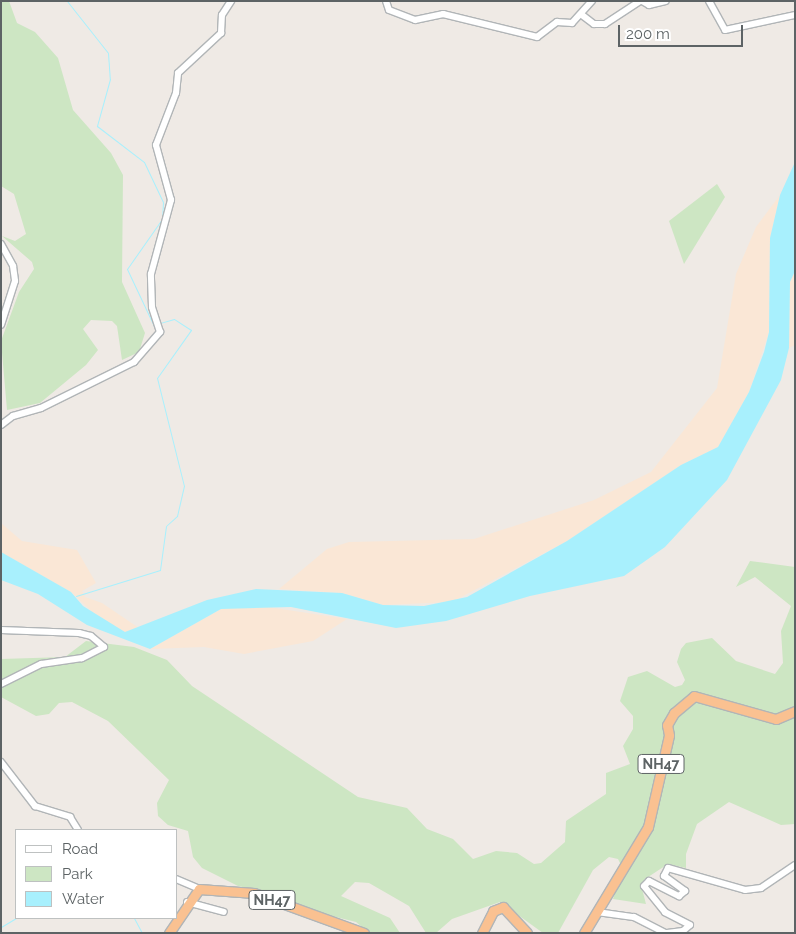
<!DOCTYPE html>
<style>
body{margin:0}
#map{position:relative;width:796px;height:934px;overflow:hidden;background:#efeae5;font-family:Raleway,sans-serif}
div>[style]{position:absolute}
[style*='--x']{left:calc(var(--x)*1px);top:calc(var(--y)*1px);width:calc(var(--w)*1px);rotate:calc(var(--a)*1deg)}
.green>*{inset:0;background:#cde6c3}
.sand>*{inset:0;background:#fae7d6}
.water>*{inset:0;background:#a8f0fd}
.stream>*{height:1px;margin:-0.5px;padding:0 0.5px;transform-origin:0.5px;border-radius:0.5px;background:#a8f0fd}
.roads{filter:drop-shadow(1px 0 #b1b5b7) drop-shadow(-1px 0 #b1b5b7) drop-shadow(0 1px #b1b5b7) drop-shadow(0 -1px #b1b5b7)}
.minor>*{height:6px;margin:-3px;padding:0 3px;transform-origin:3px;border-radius:3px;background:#fff}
.highway>*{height:9px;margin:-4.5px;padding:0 4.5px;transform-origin:4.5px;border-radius:4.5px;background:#fac191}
span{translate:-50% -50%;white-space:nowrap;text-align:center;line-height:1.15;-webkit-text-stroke:4px #fff;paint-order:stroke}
.shield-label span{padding:1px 4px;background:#fff;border:1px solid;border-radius:4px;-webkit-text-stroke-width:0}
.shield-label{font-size:14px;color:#5d6365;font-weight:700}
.frame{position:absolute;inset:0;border:2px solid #5d6365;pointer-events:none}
.legend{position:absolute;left:15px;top:829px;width:162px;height:90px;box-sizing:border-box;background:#fff;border:1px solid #bec1c1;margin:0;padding:6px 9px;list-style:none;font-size:15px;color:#5d6365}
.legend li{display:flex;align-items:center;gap:10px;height:25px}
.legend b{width:25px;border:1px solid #bec1c1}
.scale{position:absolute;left:618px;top:25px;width:125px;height:22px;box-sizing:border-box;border:2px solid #5d6365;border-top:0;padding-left:6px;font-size:15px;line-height:18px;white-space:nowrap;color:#5d6365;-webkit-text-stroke:4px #fff;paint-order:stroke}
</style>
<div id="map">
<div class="green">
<div style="clip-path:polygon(1px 1px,9px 1px,17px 23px,35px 32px,58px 58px,73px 110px,111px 153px,123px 175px,122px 282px,145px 333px,139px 352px,122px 360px,117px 326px,112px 321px,91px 320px,83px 329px,98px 350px,86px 365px,40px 403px,7px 410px,1px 341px,19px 292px,34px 269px,32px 262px,2px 236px,15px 241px,26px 234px,14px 194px,1px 186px)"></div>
<div style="clip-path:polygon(717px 184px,725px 197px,684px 264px,669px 221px)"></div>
<div style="clip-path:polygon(750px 561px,795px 567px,795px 824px,781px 825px,729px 802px,697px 824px,686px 854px,686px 868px,668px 864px,645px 879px,641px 885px,646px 904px,613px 899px,623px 869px,618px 859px,609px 857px,593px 870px,558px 933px,543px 933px,500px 902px,452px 919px,436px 933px,426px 933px,409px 906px,369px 883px,355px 882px,341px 896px,390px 918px,400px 933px,369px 933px,356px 922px,308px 910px,284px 896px,238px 886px,202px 868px,193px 857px,188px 831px,168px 825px,158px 816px,157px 803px,169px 780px,108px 721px,72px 702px,59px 703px,49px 714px,36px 716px,1px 697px,1px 659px,65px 657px,86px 641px,134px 647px,167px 660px,192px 686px,358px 797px,407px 808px,427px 829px,453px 839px,473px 859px,496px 851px,517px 853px,534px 864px,541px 863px,565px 842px,566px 821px,606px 794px,606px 773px,630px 764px,623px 746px,633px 729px,633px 716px,620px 701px,628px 677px,647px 671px,675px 687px,682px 685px,685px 680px,677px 662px,681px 649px,686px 643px,712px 638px,736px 661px,775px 674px,783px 663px,781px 631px,791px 606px,755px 577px,736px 587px)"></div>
</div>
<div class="sand">
<div style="clip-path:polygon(780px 195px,770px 238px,769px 332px,749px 392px,718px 447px,681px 465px,567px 541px,452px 602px,383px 605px,342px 593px,279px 589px,327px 549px,349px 542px,474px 539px,594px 500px,651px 472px,717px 388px,736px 274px,756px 227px)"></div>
<div style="clip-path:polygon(795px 271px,795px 345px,789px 348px,790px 282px)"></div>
<div style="clip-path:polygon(1px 523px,22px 541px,77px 550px,96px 583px,82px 591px,85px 597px,102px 603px,139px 628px,125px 632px,102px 621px,71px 592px,1px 552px)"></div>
<div style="clip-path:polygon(255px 605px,347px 619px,313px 641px,244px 654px,204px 647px,150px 649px,221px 609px)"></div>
</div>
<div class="water">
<div style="clip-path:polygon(795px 162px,795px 271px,790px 282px,789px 348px,781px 380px,727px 480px,665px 547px,624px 576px,530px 596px,446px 621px,396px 628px,291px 607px,221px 609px,150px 649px,87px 625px,38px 594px,1px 580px,1px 552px,71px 592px,83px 606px,125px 632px,207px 600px,256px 589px,342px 593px,383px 605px,424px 606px,467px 597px,567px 541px,681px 465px,718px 447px,749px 392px,764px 352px,769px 332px,770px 238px,780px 195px)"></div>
</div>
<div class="stream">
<div style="--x:67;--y:1;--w:66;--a:51.7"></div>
<div style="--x:108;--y:53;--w:26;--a:86"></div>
<div style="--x:110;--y:79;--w:49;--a:105.5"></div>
<div style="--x:97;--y:126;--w:59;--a:37.5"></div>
<div style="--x:144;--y:162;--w:44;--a:64.6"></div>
<div style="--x:163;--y:202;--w:17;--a:93"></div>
<div style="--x:162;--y:219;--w:61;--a:125"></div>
<div style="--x:127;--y:269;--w:63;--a:64.7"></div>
<div style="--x:76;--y:596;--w:88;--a:-17.2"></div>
<div style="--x:160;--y:570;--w:44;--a:-82.2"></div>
<div style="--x:166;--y:526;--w:15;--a:-42"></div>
<div style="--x:177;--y:516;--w:31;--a:-77"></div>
<div style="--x:184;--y:486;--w:111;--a:-104"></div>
<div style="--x:157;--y:378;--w:59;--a:-54.7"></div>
<div style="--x:191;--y:330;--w:20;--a:-147"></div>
<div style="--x:174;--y:319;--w:15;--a:164"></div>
<div style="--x:134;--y:918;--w:17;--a:62"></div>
<div style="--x:1;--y:927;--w:17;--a:-31"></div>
</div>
<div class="roads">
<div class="minor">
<div style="--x:386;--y:1;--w:9;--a:72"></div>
<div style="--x:389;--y:10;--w:28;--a:21"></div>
<div style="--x:415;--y:20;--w:29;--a:-12"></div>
<div style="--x:443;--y:14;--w:97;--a:13.7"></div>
<div style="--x:537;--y:37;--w:25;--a:-37"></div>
<div style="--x:557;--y:22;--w:15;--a:4"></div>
<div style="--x:572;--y:23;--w:30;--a:-48"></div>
<div style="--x:642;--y:1;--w:8;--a:30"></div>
<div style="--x:649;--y:5;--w:17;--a:-13"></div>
<div style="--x:709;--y:1;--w:33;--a:61"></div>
<div style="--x:725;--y:30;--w:72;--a:-12.1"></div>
<div style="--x:582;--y:15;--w:15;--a:37"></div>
<div style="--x:594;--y:24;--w:11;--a:0"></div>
<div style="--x:605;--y:24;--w:42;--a:-33.3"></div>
<div style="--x:1;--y:244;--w:25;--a:61"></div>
<div style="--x:13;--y:266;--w:15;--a:82"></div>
<div style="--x:15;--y:281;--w:46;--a:107.7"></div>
<div style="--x:1;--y:425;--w:15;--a:-37"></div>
<div style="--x:13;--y:416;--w:29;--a:-16"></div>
<div style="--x:41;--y:408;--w:104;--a:-26.3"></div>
<div style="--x:134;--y:362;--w:40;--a:-49"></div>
<div style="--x:160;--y:332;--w:26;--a:-108"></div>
<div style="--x:152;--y:307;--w:33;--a:-92"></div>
<div style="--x:151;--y:274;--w:77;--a:-74.9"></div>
<div style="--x:171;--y:200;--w:57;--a:-105.3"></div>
<div style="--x:156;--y:145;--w:56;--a:-69"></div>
<div style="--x:176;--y:93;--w:20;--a:-84"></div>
<div style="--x:178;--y:73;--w:59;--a:-42.9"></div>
<div style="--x:221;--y:33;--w:18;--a:-87"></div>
<div style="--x:222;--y:15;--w:17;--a:-57"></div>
<div style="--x:1;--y:630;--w:78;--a:2.2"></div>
<div style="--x:79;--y:633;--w:12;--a:14"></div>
<div style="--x:91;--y:636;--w:17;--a:40"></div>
<div style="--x:104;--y:647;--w:25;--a:153"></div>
<div style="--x:82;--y:658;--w:41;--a:171.7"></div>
<div style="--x:41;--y:664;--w:45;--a:153.4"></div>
<div style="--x:1;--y:762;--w:56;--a:52.3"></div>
<div style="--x:35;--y:806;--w:37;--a:17"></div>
<div style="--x:70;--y:817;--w:15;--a:58"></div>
<div style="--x:176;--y:879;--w:25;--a:23"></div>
<div style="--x:187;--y:902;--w:38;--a:15"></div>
<div style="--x:597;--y:912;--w:37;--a:8"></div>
<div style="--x:634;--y:917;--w:36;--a:27"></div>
<div style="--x:667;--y:933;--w:16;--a:-7"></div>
<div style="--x:683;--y:931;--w:9;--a:-41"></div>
<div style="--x:690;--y:925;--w:28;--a:-153"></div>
<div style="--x:665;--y:912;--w:33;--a:-129"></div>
<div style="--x:644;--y:886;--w:7;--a:-45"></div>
<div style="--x:649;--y:881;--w:34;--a:27"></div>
<div style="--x:679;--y:896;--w:8;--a:-40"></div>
<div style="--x:685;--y:891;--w:26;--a:-144"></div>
<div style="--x:664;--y:876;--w:9;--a:-63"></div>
<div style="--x:668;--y:868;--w:80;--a:15.9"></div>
<div style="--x:745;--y:890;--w:16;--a:-7"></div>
<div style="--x:761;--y:888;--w:41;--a:-34.1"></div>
</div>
<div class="highway">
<div style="--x:169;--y:933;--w:53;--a:-55.7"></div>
<div style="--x:199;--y:889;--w:55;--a:4.2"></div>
<div style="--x:254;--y:893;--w:117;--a:20"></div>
<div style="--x:482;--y:933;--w:25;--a:-63"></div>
<div style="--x:493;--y:911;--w:11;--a:-22"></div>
<div style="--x:503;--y:907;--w:35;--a:47"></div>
<div style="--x:584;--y:933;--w:124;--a:-58.9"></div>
<div style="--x:648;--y:827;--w:94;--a:-77.1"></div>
<div style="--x:669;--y:735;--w:10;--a:-101"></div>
<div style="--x:667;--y:725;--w:14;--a:-60"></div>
<div style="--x:674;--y:713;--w:26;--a:-40"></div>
<div style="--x:694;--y:696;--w:85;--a:15.7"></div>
<div style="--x:776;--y:719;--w:21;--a:-23"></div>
</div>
</div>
<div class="shield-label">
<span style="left:661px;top:764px">NH47</span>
<span style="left:272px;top:900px">NH47</span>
</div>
<div class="frame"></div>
<ul class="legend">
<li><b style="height:6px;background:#fff"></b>Road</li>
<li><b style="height:14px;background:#cde6c3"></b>Park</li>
<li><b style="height:14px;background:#a8f0fd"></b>Water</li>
</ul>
<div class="scale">200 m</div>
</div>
